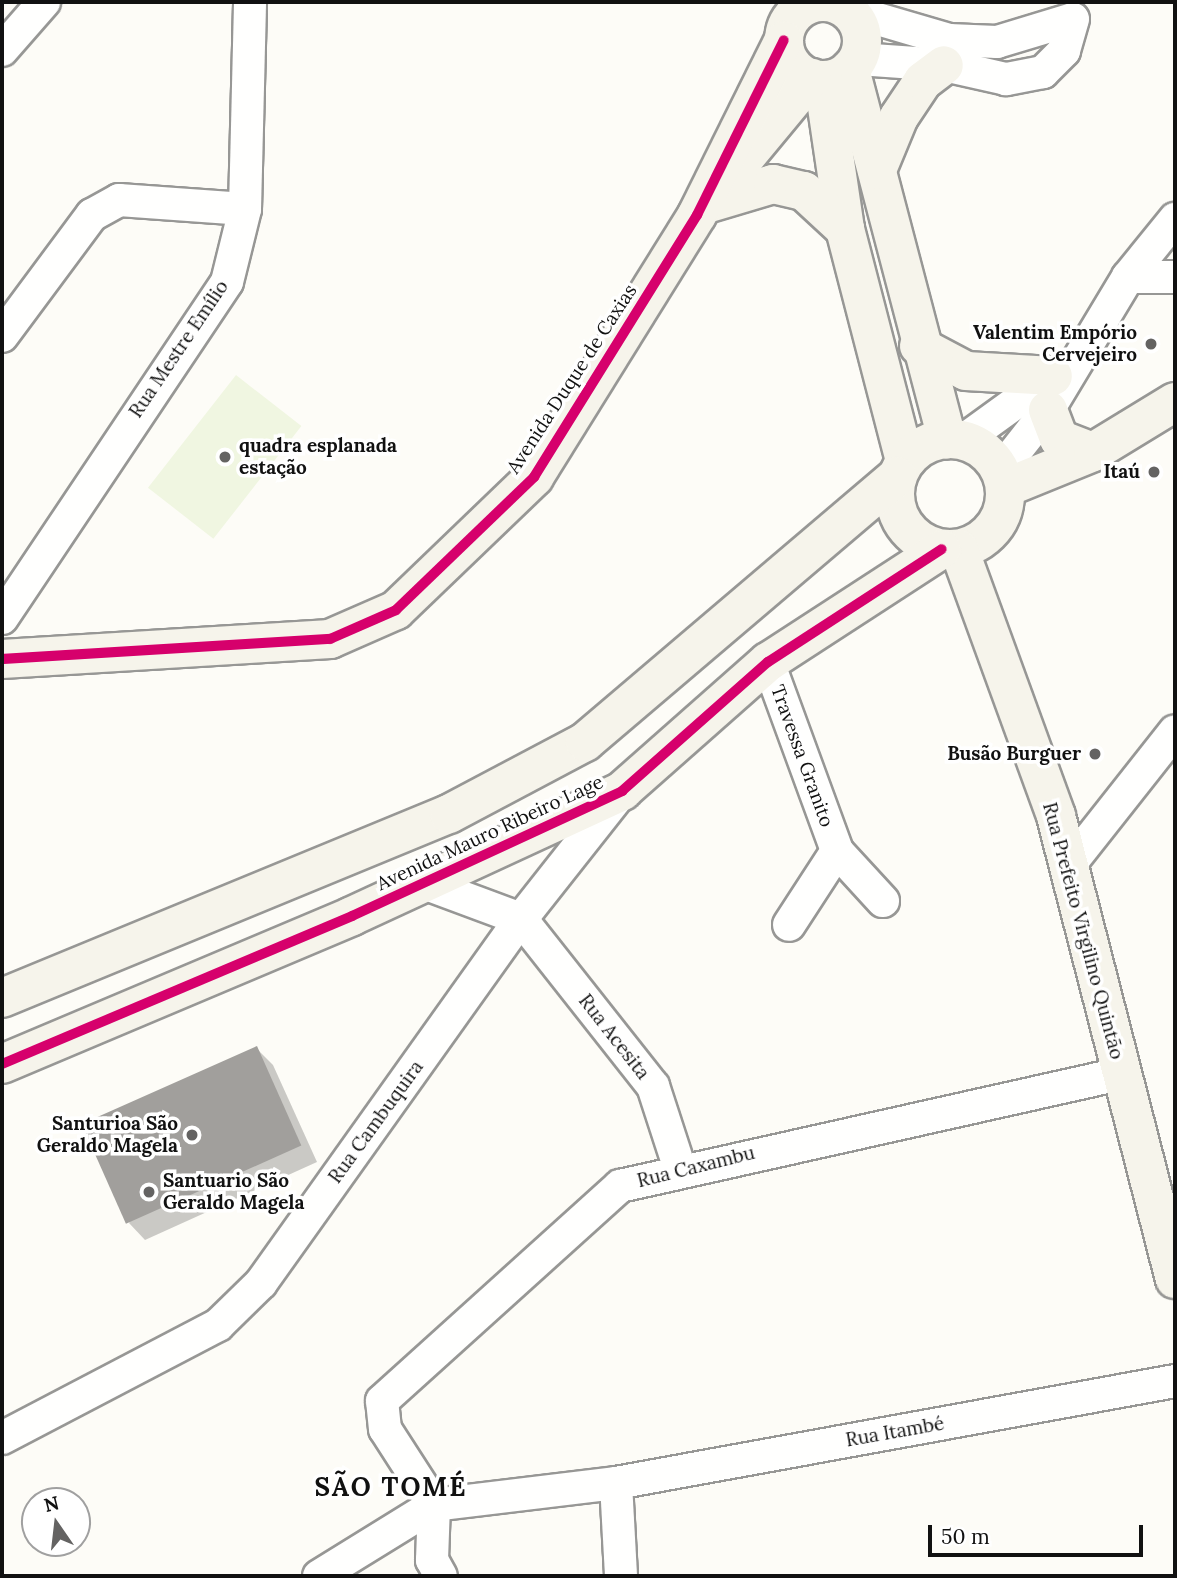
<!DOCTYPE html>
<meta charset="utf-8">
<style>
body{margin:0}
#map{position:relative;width:1177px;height:1578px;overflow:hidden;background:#fdfcf7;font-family:Lora,serif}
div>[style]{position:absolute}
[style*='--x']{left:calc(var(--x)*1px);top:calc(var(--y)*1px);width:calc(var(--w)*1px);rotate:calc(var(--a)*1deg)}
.pitch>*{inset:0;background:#f0f6e1;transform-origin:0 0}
.shadow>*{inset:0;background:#0003}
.building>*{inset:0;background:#a19f9c;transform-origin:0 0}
.roads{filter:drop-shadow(2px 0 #979795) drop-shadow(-2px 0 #979795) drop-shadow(0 2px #979795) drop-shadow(0 -2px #979795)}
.street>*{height:32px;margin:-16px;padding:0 16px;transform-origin:16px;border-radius:16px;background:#fffffe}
.secondary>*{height:38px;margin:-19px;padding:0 19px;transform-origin:19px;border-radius:19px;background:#f6f4eb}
.secondary>.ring{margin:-19px;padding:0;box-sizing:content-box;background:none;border:38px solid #f6f4eb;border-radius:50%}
.cycleway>*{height:10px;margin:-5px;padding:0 5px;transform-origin:5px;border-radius:5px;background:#d6006c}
.dots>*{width:19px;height:19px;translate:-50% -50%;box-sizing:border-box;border:4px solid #fff;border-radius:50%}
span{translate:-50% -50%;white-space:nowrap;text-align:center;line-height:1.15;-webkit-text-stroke:7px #fff;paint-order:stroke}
.poi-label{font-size:19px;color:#111;font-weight:700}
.right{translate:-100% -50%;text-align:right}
.left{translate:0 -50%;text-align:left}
.street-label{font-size:19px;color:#111}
.district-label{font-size:26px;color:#111;font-weight:700;letter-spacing:2px}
.frame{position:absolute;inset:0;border:4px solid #111;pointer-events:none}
.north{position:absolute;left:21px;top:1487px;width:70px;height:70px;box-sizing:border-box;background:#fff;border:2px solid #a0a0a0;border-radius:50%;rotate:346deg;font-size:19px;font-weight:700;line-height:28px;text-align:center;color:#111}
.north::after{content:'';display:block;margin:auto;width:24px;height:32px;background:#646362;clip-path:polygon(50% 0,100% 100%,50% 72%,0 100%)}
.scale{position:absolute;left:928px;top:1525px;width:215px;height:32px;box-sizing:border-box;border:4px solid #111;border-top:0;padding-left:9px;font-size:21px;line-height:24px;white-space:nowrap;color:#111;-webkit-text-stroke:5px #fff;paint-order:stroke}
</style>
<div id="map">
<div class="pitch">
<div style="left:236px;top:375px;width:83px;height:143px;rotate:38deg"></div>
</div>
<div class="shadow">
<div style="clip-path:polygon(256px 1048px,273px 1065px,317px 1162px,145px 1240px,129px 1223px)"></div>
</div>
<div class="building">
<div style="left:257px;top:1046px;width:109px;height:192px;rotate:66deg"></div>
</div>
<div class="roads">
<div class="street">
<div style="--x:847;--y:10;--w:106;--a:16.4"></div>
<div style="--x:949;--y:40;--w:48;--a:2.4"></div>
<div style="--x:997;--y:42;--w:79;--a:-16.8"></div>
<div style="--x:1073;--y:19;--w:33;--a:106"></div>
<div style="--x:1064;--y:51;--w:30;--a:135"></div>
<div style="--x:1043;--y:72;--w:38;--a:169"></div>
<div style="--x:1006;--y:79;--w:64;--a:-167.3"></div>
<div style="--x:944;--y:65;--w:86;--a:-176"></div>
<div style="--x:2;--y:50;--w:64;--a:-48.8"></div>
<div style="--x:1128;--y:277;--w:47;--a:0"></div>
<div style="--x:2;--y:336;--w:151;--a:-53.4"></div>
<div style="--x:92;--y:215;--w:31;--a:-29"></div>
<div style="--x:119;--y:200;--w:126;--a:4.1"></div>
<div style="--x:964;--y:440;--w:121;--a:-35.9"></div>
<div style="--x:1000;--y:471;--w:78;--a:-51.8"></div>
<div style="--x:1048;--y:410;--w:155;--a:-59"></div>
<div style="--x:1128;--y:277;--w:75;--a:-51"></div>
<div style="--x:2;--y:618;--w:404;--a:-56.2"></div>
<div style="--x:227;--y:282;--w:75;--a:-76.1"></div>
<div style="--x:245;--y:209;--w:207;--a:-88.6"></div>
<div style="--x:768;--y:662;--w:201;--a:69.9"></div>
<div style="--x:837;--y:851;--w:88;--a:123"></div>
<div style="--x:837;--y:851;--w:68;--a:47.4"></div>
<div style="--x:1070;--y:864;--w:169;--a:-51.7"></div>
<div style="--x:424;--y:883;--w:103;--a:20.4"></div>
<div style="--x:521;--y:919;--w:213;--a:51.7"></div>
<div style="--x:653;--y:1086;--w:87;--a:72"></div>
<div style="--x:2;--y:1438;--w:244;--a:-27.6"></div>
<div style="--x:218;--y:1325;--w:60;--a:-44.3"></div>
<div style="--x:261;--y:1283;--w:447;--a:-54.5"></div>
<div style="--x:521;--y:919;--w:163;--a:-51.7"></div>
<div style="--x:616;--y:1483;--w:93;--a:86.9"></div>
<div style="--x:434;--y:1505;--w:90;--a:-122.8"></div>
<div style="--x:385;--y:1429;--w:28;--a:-96"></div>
<div style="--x:382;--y:1401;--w:321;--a:-42.1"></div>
<div style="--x:620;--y:1186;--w:512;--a:-12.63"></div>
<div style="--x:434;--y:1505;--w:55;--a:92.1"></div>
<div style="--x:432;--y:1560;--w:18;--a:61"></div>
<div style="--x:319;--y:1576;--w:135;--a:-31.7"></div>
<div style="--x:434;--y:1505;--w:183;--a:-6.9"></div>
<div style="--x:616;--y:1483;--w:568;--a:-10.34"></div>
</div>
<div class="secondary">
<div class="ring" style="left:784px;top:2px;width:40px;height:40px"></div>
<div style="--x:850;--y:69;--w:383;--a:75.3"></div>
<div style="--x:823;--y:80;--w:151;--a:81.6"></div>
<div style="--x:845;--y:229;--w:240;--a:75.5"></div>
<div style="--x:743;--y:160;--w:107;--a:-50.3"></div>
<div style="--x:877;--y:170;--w:57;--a:-67.5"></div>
<div style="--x:899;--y:117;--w:43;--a:-56.3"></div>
<div style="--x:923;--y:81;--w:26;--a:-37"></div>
<div style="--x:706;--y:204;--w:70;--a:-16.6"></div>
<div style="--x:773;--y:184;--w:32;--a:13"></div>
<div style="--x:804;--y:191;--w:56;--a:42.8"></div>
<div style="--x:919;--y:346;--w:53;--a:28"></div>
<div style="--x:966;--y:371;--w:87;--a:3.3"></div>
<div style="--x:1048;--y:410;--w:31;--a:69"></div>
<div style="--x:1059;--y:439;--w:36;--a:21"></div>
<div class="ring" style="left:895px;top:439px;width:72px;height:72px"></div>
<div style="--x:1005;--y:488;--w:95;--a:-22.2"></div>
<div style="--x:1093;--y:452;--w:96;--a:-31.4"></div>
<div style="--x:959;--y:549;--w:284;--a:70"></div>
<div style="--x:1056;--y:816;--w:478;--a:75.6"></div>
<div style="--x:2;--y:659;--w:329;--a:-3.5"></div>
<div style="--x:330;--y:639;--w:72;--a:-23.7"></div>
<div style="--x:396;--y:610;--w:192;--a:-43.9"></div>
<div style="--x:534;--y:477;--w:309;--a:-58.1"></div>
<div style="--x:697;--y:215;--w:195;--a:-63.6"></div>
<div style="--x:2;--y:998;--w:483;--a:-22.4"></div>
<div style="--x:449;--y:814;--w:154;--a:-27.9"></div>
<div style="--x:585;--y:742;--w:410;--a:-40.4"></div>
<div style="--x:2;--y:1064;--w:380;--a:-22.9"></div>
<div style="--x:352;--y:916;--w:298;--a:-24.8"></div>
<div style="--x:622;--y:791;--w:195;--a:-41.5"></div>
<div style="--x:768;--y:662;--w:207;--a:-33"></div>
</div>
</div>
<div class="cycleway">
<div style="--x:2;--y:659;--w:329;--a:-3.5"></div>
<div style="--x:330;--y:639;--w:72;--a:-23.7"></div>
<div style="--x:396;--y:610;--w:192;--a:-43.9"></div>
<div style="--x:534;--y:477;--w:309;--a:-58.1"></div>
<div style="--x:697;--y:215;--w:195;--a:-63.6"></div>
<div style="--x:2;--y:1064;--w:380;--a:-22.9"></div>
<div style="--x:352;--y:916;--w:298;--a:-24.8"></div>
<div style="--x:622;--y:791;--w:195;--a:-41.5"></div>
<div style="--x:768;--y:662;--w:207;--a:-33"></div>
</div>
<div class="dots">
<div style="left:1151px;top:344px;background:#646362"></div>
<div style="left:225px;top:457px;background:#646362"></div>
<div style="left:1154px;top:472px;background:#646362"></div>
<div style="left:1095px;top:754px;background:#646362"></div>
<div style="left:192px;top:1135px;background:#646362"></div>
<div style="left:149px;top:1192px;background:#646362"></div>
</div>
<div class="poi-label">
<span class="right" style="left:1137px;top:344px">Valentim Empório<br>Cervejeiro</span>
<span class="left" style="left:239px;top:457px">quadra esplanada<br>estação</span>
<span class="right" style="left:1140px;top:472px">Itaú</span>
<span class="right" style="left:1081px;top:754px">Busão Burguer</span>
<span class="right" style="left:178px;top:1135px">Santurioa São<br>Geraldo Magela</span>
<span class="left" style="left:163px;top:1192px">Santuario São<br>Geraldo Magela</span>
</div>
<div class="street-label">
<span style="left:179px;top:349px;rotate:-56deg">Rua Mestre Emílio</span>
<span style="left:572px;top:379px;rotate:-57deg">Avenida Duque de Caxias</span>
<span style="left:802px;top:756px;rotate:70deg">Travessa Granito</span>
<span style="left:490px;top:833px;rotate:-25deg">Avenida Mauro Ribeiro Lage</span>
<span style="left:1083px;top:931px;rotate:75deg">Rua Prefeito Virgilino Quintão</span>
<span style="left:614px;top:1037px;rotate:52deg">Rua Acesita</span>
<span style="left:376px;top:1122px;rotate:-54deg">Rua Cambuquira</span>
<span style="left:696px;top:1167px;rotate:-14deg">Rua Caxambu</span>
<span style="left:895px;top:1432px;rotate:-10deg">Rua Itambé</span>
</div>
<div class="district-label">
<span style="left:391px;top:1487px">SÃO TOMÉ</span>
</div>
<div class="frame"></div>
<div class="north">N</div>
<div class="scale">50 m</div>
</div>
